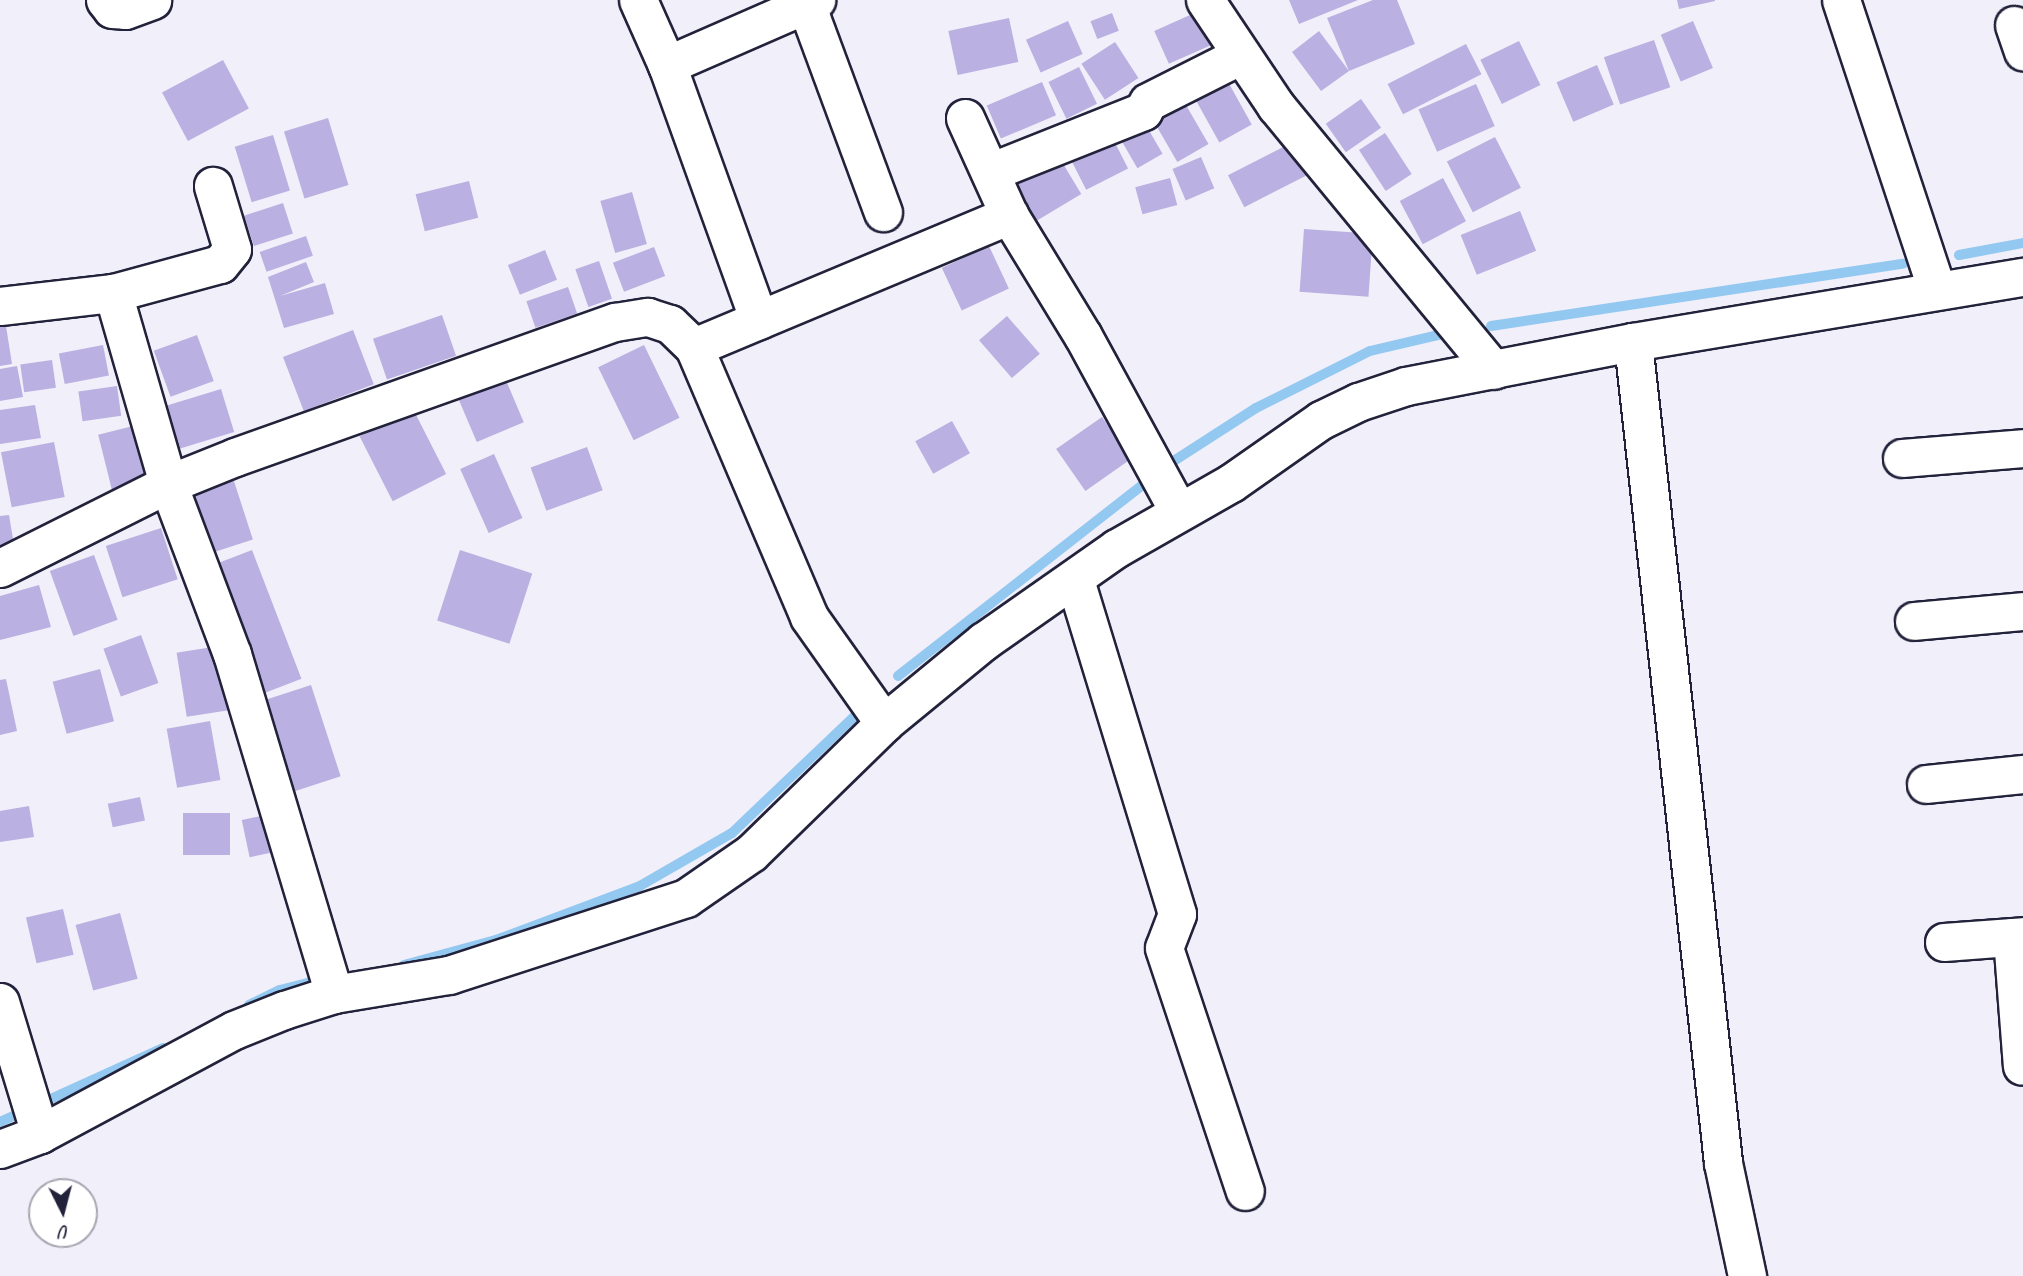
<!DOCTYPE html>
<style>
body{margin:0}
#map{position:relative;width:2023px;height:1276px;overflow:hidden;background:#f1eff9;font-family:Caveat,sans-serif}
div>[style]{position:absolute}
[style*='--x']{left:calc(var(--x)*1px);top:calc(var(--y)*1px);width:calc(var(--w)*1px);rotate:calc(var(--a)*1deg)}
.stream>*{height:10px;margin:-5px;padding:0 5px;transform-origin:5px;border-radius:5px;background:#93c8f1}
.building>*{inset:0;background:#bab0e1;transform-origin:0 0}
.roads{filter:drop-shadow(2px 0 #22223b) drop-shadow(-2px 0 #22223b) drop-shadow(0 2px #22223b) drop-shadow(0 -2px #22223b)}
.street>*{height:37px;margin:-18.5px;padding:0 18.5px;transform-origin:18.5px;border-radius:18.5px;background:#fff}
span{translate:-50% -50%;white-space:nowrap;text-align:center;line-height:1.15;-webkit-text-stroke:5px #fff;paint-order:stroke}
.north{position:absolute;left:28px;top:1178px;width:70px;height:70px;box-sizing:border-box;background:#fff;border:2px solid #a7a7b1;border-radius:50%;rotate:174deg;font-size:19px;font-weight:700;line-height:28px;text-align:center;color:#22223b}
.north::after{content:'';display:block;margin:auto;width:24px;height:32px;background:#22223b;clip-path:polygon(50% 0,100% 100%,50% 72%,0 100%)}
</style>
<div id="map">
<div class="stream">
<div style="--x:1959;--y:255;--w:65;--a:-10.6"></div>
<div style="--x:1491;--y:326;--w:417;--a:-8.6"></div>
<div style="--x:898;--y:676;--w:344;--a:-38"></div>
<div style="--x:1169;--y:464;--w:103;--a:-32.8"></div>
<div style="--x:1256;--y:408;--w:127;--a:-26.6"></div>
<div style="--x:1370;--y:351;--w:87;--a:-13.2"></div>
<div style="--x:404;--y:965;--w:95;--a:-15.2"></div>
<div style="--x:496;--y:940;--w:152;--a:-20.5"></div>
<div style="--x:638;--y:887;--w:108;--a:-29.9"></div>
<div style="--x:732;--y:833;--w:168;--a:-43.6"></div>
<div style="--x:249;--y:1005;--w:34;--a:-26"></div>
<div style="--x:280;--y:990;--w:44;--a:-14.3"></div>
<div style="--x:0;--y:1122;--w:179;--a:-24.4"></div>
</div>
<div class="building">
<div style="clip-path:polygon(1289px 0,1358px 0,1299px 24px)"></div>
<div style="clip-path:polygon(1373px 0,1397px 0,1415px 44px,1349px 71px,1321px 91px,1292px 52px,1319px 31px,1349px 71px,1327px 18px)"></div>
<div style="clip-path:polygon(1677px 0,1715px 0,1715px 1px,1679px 9px)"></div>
<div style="left:1199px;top:11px;width:36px;height:49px;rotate:66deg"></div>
<div style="left:1112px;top:13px;width:19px;height:23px;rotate:69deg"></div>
<div style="left:1009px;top:18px;width:45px;height:62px;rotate:78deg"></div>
<div style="left:1068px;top:21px;width:36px;height:46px;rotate:66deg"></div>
<div style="left:1693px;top:21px;width:51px;height:35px;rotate:67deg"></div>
<div style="left:1654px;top:40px;width:50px;height:53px;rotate:71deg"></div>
<div style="left:1519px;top:41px;width:49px;height:43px;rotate:64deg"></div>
<div style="left:1115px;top:42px;width:43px;height:40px;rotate:57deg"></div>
<div style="left:1466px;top:44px;width:34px;height:88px;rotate:63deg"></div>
<div style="left:223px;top:60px;width:55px;height:69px;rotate:62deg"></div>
<div style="left:1597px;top:65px;width:43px;height:44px;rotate:67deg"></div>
<div style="left:1079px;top:67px;width:41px;height:34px;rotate:64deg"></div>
<div style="left:1227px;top:80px;width:51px;height:37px;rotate:61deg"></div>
<div style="left:1042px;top:82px;width:36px;height:60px;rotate:67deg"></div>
<div style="left:1476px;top:84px;width:46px;height:63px;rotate:66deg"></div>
<div style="left:1179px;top:93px;width:59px;height:36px;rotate:60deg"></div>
<div style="left:1361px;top:99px;width:35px;height:43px;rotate:55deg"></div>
<div style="left:328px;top:118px;width:70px;height:46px;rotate:73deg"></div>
<div style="left:1143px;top:120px;width:39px;height:29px;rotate:60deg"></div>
<div style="left:1109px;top:131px;width:42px;height:47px;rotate:63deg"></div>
<div style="left:1385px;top:133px;width:49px;height:31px;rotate:57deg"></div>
<div style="left:273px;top:135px;width:58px;height:40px;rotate:73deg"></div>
<div style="left:1495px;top:137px;width:57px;height:54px;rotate:63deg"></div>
<div style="left:1293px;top:142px;width:36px;height:73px;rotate:63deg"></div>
<div style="left:1056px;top:152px;width:49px;height:53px;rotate:59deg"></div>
<div style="left:1201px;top:157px;width:34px;height:31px;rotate:67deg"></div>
<div style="left:1170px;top:178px;width:28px;height:36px;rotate:75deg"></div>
<div style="left:1443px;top:178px;width:49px;height:49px;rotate:62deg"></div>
<div style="left:469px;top:181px;width:38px;height:55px;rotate:76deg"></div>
<div style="left:632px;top:192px;width:54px;height:33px;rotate:74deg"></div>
<div style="left:283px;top:203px;width:32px;height:41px;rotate:72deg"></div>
<div style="left:1520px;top:211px;width:43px;height:64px;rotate:68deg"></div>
<div style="left:1304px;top:229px;width:69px;height:63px;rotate:4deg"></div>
<div style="left:306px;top:236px;width:21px;height:49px;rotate:71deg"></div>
<div style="left:989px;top:246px;width:47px;height:52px;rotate:65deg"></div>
<div style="left:654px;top:247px;width:31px;height:44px;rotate:69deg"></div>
<div style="left:545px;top:250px;width:32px;height:40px;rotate:68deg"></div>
<div style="left:599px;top:261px;width:40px;height:25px;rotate:71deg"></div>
<div style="clip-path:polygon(306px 262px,314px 282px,280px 296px,325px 283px,334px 314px,284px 328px,268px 277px)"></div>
<div style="left:568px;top:287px;width:28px;height:44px;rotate:71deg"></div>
<div style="left:442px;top:315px;width:43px;height:73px;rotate:71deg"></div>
<div style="left:1007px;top:316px;width:50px;height:37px;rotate:49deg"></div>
<div style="clip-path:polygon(5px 320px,12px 364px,0 366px,0 321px)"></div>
<div style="left:353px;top:330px;width:58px;height:75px;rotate:69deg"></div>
<div style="left:197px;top:335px;width:49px;height:46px;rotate:70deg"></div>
<div style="left:103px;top:345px;width:31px;height:45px;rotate:79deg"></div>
<div style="left:644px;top:345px;width:81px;height:51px;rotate:64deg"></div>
<div style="left:52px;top:360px;width:28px;height:32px;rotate:82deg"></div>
<div style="clip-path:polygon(17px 366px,23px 397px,0 401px,0 369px)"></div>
<div style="left:505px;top:378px;width:48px;height:51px;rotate:67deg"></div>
<div style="left:117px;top:386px;width:30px;height:39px;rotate:82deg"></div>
<div style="left:221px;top:389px;width:45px;height:59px;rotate:73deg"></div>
<div style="clip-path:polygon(35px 405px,41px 438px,0 444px,0 410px)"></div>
<div style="left:413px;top:409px;width:73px;height:60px;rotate:63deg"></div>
<div style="left:1102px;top:417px;width:51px;height:56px;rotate:55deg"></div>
<div style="left:952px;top:421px;width:37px;height:42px;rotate:61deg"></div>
<div style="left:137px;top:425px;width:66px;height:40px;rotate:76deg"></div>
<div style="left:54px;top:442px;width:56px;height:54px;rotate:79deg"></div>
<div style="left:587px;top:447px;width:46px;height:60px;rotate:70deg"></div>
<div style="left:494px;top:454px;width:70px;height:37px;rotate:66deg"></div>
<div style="left:230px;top:469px;width:74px;height:56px;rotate:72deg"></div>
<div style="clip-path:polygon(9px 515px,15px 551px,0 553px,0 516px)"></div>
<div style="left:161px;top:528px;width:54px;height:58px;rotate:72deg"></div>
<div style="left:252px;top:550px;width:138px;height:43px;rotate:69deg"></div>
<div style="left:460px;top:550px;width:76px;height:74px;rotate:18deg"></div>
<div style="left:94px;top:555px;width:69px;height:47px;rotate:70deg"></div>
<div style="clip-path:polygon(39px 585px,51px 627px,0 640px,0 596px)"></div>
<div style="left:141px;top:635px;width:51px;height:40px;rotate:70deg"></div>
<div style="left:225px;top:645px;width:65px;height:49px;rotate:81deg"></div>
<div style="left:100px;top:669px;width:54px;height:49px;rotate:75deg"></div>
<div style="clip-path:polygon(6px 679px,17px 731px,0 735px,0 680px)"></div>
<div style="left:311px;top:685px;width:96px;height:54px;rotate:72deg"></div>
<div style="left:210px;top:721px;width:60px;height:44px;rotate:80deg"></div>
<div style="left:140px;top:797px;width:24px;height:33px;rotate:78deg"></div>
<div style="clip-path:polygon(29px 806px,34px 837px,0 842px,0 811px)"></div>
<div style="left:183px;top:813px;width:47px;height:42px"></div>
<div style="left:275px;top:813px;width:38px;height:34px;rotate:78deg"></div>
<div style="left:63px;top:909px;width:47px;height:38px;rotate:77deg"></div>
<div style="left:120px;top:913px;width:68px;height:46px;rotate:75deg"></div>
</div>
<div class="roads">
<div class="street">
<div style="--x:105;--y:0;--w:11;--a:52"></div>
<div style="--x:112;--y:9;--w:13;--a:4"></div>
<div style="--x:125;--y:10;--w:29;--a:-20"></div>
<div style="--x:638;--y:0;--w:71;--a:66"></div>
<div style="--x:667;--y:65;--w:271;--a:70.2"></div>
<div style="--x:1205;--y:0;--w:128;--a:56.2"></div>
<div style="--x:1276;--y:106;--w:342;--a:50.5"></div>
<div style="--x:1841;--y:0;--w:303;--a:71.7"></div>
<div style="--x:806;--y:4;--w:222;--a:69.7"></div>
<div style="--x:2014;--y:25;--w:28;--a:71"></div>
<div style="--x:667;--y:65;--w:163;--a:-23.6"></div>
<div style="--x:965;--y:118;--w:107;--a:65.6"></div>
<div style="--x:1009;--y:215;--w:142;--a:58.6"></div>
<div style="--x:1083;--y:336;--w:200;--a:61.4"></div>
<div style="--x:990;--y:172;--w:165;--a:-21.7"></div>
<div style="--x:1143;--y:111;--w:10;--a:-61"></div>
<div style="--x:1148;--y:102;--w:104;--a:-26.8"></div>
<div style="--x:113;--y:293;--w:199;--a:73.9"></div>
<div style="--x:168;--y:484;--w:182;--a:69.4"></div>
<div style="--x:232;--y:654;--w:355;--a:73.3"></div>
<div style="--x:0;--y:306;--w:114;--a:-6.6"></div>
<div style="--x:113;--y:293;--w:111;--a:-15.2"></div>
<div style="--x:220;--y:264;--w:19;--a:-51"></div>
<div style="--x:232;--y:249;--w:66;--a:-106.8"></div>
<div style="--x:1633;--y:342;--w:826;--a:83.74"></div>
<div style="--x:1723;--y:1163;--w:116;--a:78"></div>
<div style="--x:694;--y:347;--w:342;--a:-22.7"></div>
<div style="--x:1902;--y:458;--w:121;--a:-4.7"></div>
<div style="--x:0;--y:568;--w:188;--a:-26.6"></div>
<div style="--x:168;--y:484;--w:72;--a:-21.9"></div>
<div style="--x:235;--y:457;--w:403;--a:-19.6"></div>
<div style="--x:615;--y:322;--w:33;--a:-9"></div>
<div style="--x:648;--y:317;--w:23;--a:18"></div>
<div style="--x:670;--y:324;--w:33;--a:44"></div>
<div style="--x:694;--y:347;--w:293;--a:66.9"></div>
<div style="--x:809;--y:617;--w:130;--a:54.7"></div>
<div style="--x:1075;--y:580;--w:349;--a:73"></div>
<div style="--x:1177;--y:914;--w:36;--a:111"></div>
<div style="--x:1164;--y:948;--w:256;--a:71.6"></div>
<div style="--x:1914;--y:621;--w:109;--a:-5.2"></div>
<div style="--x:1926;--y:784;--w:98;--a:-5.9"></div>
<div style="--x:2012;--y:937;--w:129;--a:85.6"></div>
<div style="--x:1944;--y:942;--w:79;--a:-4.3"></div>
<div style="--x:0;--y:1002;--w:138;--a:73.1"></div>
<div style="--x:0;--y:1149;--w:43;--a:-20.6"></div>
<div style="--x:40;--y:1134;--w:220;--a:-28.2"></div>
<div style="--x:234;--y:1030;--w:54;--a:-21.8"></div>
<div style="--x:284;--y:1010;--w:52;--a:-17.7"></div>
<div style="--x:334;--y:994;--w:117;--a:-9.4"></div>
<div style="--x:449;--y:975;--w:249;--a:-18"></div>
<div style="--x:686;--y:898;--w:79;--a:-34.7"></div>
<div style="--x:751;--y:853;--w:186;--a:-44.3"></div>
<div style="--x:884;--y:723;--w:129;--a:-39.4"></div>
<div style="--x:984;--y:641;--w:162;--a:-35"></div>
<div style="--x:1117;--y:548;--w:131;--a:-29.7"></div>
<div style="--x:1231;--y:483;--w:110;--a:-35"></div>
<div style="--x:1321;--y:420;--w:41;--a:-25.9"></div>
<div style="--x:1358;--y:402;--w:51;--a:-18.4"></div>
<div style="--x:1406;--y:386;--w:231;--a:-11"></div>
<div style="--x:1633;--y:342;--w:395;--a:-9.5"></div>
</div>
</div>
<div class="north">U</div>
</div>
